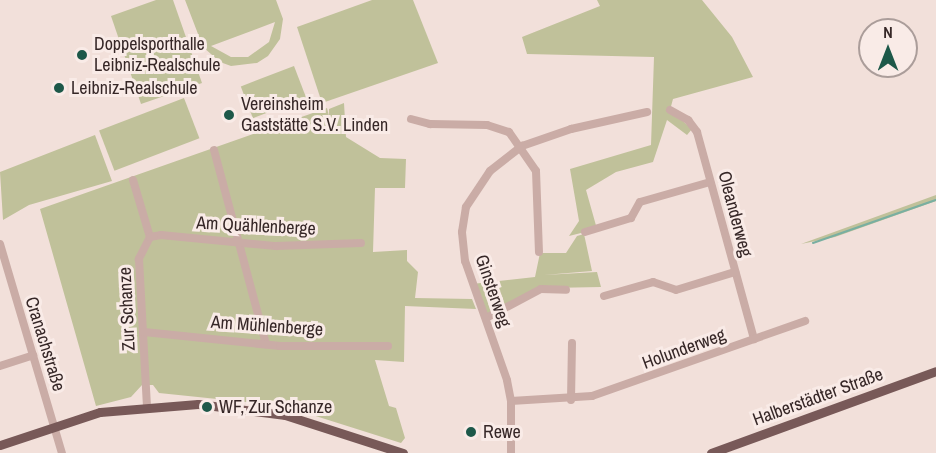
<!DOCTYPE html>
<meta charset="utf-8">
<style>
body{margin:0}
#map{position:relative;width:936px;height:453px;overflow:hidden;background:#f2e0da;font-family:"Archivo Narrow",sans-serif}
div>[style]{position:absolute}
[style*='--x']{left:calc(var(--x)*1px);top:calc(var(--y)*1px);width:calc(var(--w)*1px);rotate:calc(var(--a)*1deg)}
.green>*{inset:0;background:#c0c19a;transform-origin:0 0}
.stream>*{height:2px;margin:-1px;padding:0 1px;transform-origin:1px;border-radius:1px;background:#79afa1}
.minor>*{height:8px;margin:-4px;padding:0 4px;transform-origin:4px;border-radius:4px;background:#caaca6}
.major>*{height:9px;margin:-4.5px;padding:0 4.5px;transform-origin:4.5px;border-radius:4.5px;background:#785958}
.dots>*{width:16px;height:16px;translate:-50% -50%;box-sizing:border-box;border:3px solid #f9ebe7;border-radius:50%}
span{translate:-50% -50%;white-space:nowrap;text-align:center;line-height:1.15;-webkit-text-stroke:6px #f9ebe7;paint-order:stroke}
.poi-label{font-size:18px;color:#362727}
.left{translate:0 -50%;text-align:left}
.street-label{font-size:18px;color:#362727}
.north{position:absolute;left:858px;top:18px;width:60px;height:60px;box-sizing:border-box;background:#f9ebe7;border:2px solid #ab9d9a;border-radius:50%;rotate:0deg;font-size:16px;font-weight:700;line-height:24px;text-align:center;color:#362727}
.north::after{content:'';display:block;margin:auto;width:21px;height:27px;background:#1d5849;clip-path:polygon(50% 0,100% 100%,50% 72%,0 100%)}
</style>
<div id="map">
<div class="green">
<div style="clip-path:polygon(156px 0,173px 0,202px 83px,141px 104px,111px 16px)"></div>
<div style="clip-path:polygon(evenodd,185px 0,276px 0,283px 19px,280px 39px,268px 56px,257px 63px,231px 66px,220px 62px,203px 47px,185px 0,275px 22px,269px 42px,248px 57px,231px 57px,211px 46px,275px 22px)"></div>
<div style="clip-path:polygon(372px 0,413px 0,438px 63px,322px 103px,297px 27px)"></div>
<div style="clip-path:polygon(597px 0,702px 0,732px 37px,753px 77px,673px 99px,670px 110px,692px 129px,687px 135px,667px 120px,653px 162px,616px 172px,586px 190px,597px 229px,569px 236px,579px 221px,570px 169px,651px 145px,654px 57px,527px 54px,522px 37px,600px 6px)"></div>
<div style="left:294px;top:66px;width:34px;height:57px;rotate:69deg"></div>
<div style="left:184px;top:98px;width:43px;height:91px;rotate:69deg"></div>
<div style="clip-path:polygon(344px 103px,346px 137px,380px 158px,406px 159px,405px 188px,375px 188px,373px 252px,407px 250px,407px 261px,418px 272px,415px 298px,472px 299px,476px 309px,405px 306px,404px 362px,375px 360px,389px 406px,396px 408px,405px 438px,401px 443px,284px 406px,159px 393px,153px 385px,142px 385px,131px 397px,96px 406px,40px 209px,327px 108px,329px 116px,329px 109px)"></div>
<div style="clip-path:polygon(95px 135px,112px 181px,29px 205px,3px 220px,0 172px)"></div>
<div style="clip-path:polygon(936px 195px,936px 201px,835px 237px,801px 244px)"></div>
<div style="clip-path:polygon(584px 234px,592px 271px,544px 275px,597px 272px,601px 287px,549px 288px,486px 318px,472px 284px,535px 277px,540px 253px,566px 253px,577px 236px)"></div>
</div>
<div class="stream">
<div style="--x:813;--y:243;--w:130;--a:-19.3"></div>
</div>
<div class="minor">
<div style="--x:670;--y:110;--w:21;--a:29"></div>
<div style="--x:688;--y:120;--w:15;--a:53"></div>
<div style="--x:697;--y:132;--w:215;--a:74.6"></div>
<div style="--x:411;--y:119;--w:20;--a:15"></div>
<div style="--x:430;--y:124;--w:57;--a:1"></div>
<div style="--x:487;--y:125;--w:23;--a:18"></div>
<div style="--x:509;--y:132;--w:47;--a:55.3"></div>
<div style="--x:536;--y:171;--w:81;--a:87.9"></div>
<div style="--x:214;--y:150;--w:201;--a:75"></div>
<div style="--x:133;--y:180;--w:59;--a:73.4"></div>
<div style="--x:150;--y:237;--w:25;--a:117"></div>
<div style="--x:139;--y:259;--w:147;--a:86.9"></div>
<div style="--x:585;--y:232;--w:48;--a:-16.9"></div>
<div style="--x:631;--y:218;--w:18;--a:-61"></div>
<div style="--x:640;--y:202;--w:73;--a:-15.9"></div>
<div style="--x:150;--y:237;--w:11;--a:-10"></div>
<div style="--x:161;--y:235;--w:116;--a:5.5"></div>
<div style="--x:276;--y:246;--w:85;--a:-2"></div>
<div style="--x:0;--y:244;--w:218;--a:73.5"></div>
<div style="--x:604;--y:296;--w:51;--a:-15.9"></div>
<div style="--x:653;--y:282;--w:24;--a:19"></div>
<div style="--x:676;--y:290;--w:62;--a:-17"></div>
<div style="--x:486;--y:318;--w:62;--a:-27.8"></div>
<div style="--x:541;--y:289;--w:25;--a:2"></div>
<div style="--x:144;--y:332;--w:137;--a:5.9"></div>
<div style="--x:280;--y:346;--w:108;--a:0"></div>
<div style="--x:0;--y:366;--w:35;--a:-18"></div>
<div style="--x:571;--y:400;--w:57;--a:-89"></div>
<div style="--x:511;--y:401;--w:81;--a:-3.5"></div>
<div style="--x:592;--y:396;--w:226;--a:-19.4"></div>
<div style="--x:511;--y:453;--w:52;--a:-90"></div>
<div style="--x:511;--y:401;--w:21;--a:-101"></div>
<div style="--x:507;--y:380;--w:126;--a:-109.4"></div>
<div style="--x:465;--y:261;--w:29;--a:-96"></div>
<div style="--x:462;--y:232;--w:25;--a:-81"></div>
<div style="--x:466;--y:207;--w:43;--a:-56.3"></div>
<div style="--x:490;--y:171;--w:41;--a:-38"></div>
<div style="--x:522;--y:146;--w:52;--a:-19.1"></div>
<div style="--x:571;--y:129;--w:78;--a:-12.6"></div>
</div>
<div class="major">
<div style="--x:0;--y:445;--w:105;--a:-18.3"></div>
<div style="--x:100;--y:412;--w:98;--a:-4.7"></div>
<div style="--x:198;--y:404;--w:88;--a:7.2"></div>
<div style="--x:285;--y:415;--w:124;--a:17.9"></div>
<div style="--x:711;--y:453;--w:239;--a:-20"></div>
</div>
<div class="dots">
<div style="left:82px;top:55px;background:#1d5849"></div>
<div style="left:59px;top:88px;background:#1d5849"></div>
<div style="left:229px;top:115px;background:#1d5849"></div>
<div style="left:207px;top:407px;background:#1d5849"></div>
<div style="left:471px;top:432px;background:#1d5849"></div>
</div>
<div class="poi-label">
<span class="left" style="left:94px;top:55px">Doppelsporthalle<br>Leibniz-Realschule</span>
<span class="left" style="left:71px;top:88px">Leibniz-Realschule</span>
<span class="left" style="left:241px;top:115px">Vereinsheim<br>Gaststätte S.V. Linden</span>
<span class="left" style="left:219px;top:407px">WF, Zur Schanze</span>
<span class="left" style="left:483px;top:432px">Rewe</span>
</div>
<div class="street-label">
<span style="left:735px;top:214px;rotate:75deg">Oleanderweg</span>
<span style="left:256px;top:226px;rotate:3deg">Am Quählenberge</span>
<span style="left:493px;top:291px;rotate:71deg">Ginsterweg</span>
<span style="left:127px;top:309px;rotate:-93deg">Zur Schanze</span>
<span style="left:267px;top:326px;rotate:4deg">Am Mühlenberge</span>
<span style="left:45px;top:344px;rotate:73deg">Cranachstraße</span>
<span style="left:684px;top:349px;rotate:-20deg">Holunderweg</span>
<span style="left:818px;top:397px;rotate:-20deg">Halberstädter Straße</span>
</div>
<div class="north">N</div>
</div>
